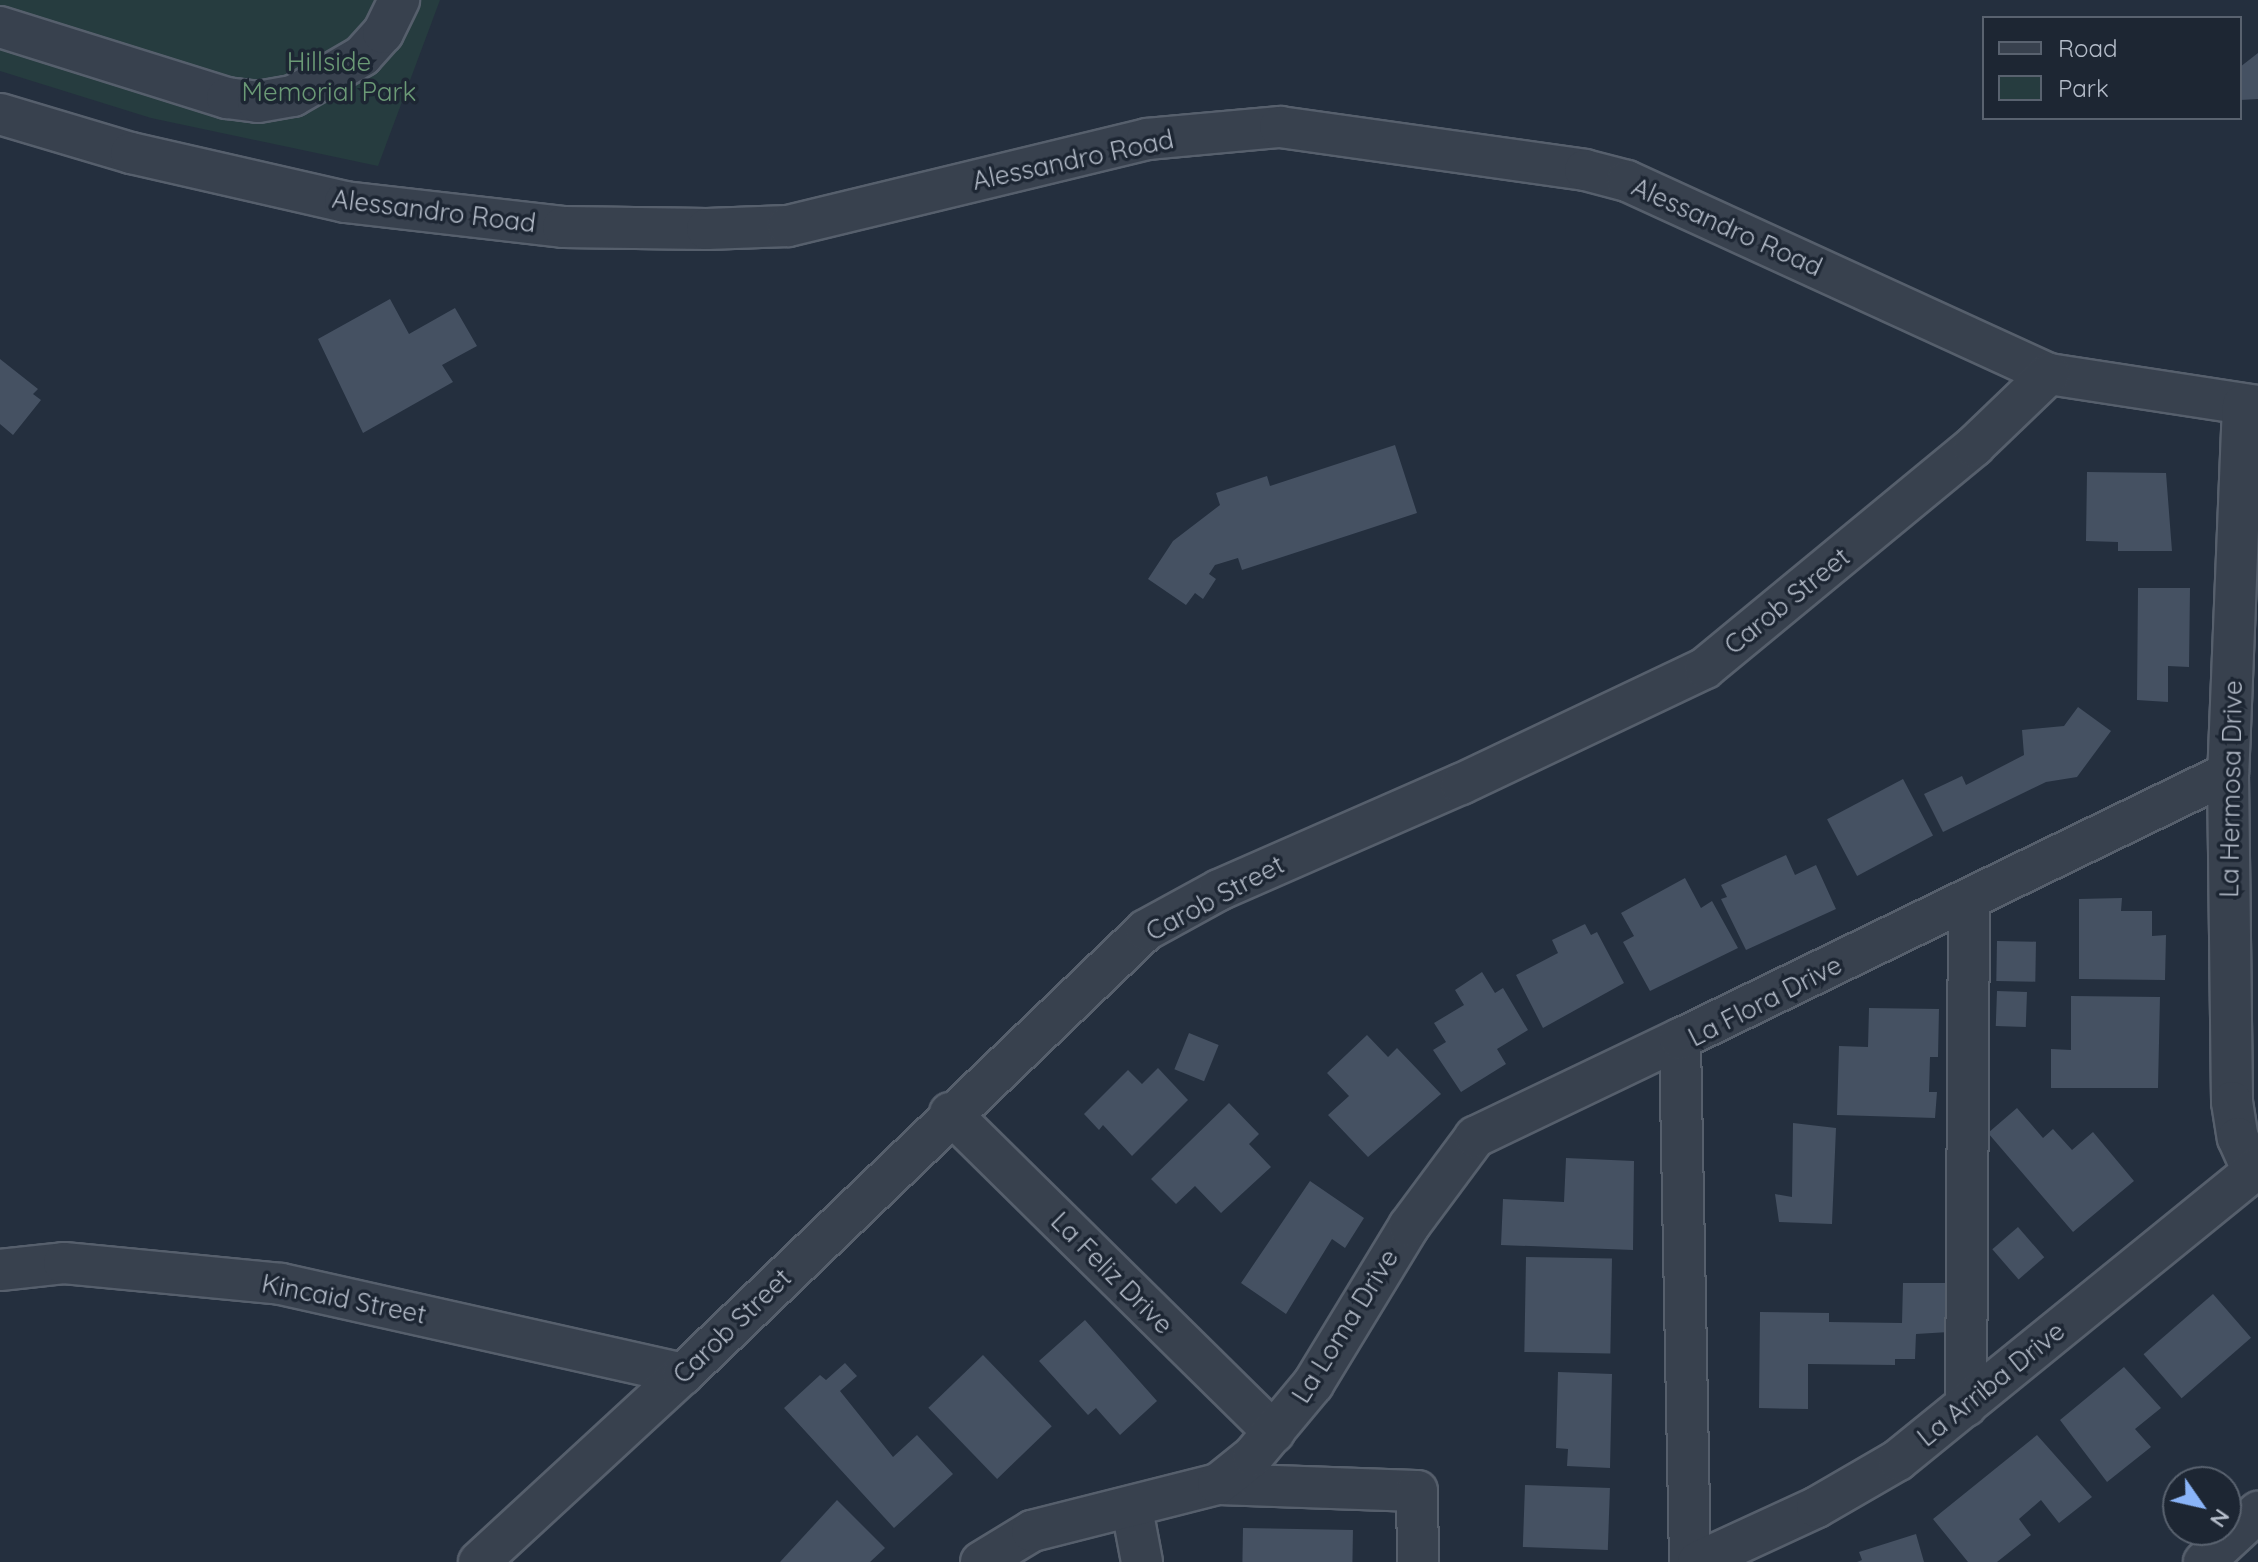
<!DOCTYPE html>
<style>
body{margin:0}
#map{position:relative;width:2258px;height:1562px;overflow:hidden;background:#242f3e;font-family:Quicksand,sans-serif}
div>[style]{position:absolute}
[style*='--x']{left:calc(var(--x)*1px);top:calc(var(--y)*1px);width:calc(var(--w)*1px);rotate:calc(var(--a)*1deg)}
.green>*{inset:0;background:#263c3f}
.building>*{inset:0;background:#455162;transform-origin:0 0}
.roads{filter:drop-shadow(2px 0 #565f6c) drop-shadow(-2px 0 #565f6c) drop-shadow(0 2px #565f6c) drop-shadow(0 -2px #565f6c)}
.minor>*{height:40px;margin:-20px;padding:0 20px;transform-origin:20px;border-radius:20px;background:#38414e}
span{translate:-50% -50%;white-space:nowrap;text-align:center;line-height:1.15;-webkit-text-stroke:7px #1d2633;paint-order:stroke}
.park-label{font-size:26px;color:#6b9a76}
.street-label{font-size:26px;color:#b4bcc9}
.legend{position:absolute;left:1982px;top:16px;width:260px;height:104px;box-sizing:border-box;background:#1d2633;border:2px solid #59626f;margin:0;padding:10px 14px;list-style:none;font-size:24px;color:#b4bcc9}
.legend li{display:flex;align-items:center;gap:16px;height:40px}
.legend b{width:40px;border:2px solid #59626f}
.north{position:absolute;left:2162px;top:1466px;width:80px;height:80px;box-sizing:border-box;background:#1d2633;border:2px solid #59626f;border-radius:50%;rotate:124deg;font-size:22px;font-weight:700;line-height:32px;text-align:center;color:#b4bcc9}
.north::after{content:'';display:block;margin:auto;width:28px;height:36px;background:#8ab4f8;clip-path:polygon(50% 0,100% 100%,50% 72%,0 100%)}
</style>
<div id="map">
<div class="green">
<div style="clip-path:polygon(0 0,440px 0,378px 166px,151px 118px,0 71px)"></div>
</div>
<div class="building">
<div style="clip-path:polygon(2258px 53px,2258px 99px,2240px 100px,2240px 67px)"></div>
<div style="clip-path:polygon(390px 299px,409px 334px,455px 308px,477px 346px,442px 365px,453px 382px,363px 433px,318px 339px)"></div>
<div style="clip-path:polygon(0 359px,38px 389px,33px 394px,41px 400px,13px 435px,0 424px)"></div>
<div style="clip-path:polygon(1395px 445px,1417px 513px,1242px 570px,1238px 558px,1215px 565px,1209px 574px,1216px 579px,1203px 599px,1195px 593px,1186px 605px,1148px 579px,1173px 541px,1220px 505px,1216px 493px,1267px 476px,1270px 486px)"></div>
<div style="clip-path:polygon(2087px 472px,2166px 473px,2172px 551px,2118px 551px,2118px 542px,2086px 541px)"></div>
<div style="clip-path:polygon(2138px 588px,2190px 588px,2189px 667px,2168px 666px,2168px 702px,2137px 700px)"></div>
<div style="clip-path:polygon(2078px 707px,2111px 731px,2077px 777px,2046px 782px,1943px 832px,1924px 794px,1962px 776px,1966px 785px,2024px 755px,2022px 730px,2064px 726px)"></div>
<div style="left:1903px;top:779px;width:64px;height:86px;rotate:62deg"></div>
<div style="clip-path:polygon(1786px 855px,1795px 875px,1816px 865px,1836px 909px,1746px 950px,1721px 899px,1727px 897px,1721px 885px)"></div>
<div style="clip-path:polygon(1685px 878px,1701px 908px,1712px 901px,1738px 948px,1650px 991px,1623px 942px,1634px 936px,1621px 913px)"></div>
<div style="clip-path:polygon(2122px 898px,2121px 911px,2152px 911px,2152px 936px,2166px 935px,2165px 980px,2079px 979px,2079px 899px)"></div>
<div style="clip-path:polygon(1585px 924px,1591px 935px,1597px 932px,1624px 983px,1543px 1028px,1516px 975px,1558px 953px,1552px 940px)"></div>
<div style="left:1997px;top:941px;width:39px;height:40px;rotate:1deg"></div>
<div style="clip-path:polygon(1482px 972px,1495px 993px,1503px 988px,1528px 1030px,1497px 1049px,1506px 1064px,1461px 1092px,1433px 1050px,1446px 1042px,1434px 1023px,1464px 1005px,1455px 990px)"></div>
<div style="left:1997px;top:991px;width:30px;height:35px;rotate:2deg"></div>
<div style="clip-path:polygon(2071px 996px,2160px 997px,2158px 1088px,2051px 1088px,2051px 1049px,2071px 1050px)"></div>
<div style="clip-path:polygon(1869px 1008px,1939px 1009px,1938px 1057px,1930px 1057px,1929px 1092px,1937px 1092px,1935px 1118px,1837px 1115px,1839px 1046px,1868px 1047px)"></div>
<div style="left:1189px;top:1033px;width:32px;height:39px;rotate:22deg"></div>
<div style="clip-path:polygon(1367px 1035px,1388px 1057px,1397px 1048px,1441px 1094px,1368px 1157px,1328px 1115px,1349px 1096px,1327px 1073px)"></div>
<div style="clip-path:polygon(1158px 1068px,1188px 1100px,1132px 1156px,1103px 1125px,1099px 1130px,1084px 1114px,1128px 1070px,1142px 1084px)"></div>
<div style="clip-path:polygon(1229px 1103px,1259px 1134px,1249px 1144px,1271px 1167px,1221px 1213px,1195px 1186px,1176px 1204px,1151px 1179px)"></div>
<div style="clip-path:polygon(2017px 1108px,2043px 1138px,2053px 1129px,2072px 1150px,2093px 1132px,2134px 1181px,2073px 1232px,1988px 1133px)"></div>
<div style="clip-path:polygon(1793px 1123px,1836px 1128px,1832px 1224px,1779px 1222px,1775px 1194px,1792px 1197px)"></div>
<div style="clip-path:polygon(1566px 1158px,1634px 1161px,1633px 1250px,1501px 1245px,1503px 1199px,1564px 1202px)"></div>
<div style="clip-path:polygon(1310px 1181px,1364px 1218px,1345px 1248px,1332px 1239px,1286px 1314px,1241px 1283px)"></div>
<div style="left:2018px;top:1227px;width:40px;height:34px;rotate:49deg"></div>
<div style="left:1526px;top:1257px;width:86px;height:95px;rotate:1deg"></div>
<div style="clip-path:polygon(1903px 1283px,1949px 1283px,1949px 1332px,1916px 1334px,1915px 1359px,1895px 1359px,1895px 1365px,1808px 1364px,1808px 1409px,1759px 1408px,1760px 1312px,1829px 1313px,1829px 1322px,1902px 1323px)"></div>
<div style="left:2213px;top:1294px;width:58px;height:92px;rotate:49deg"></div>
<div style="clip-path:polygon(1085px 1320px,1157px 1401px,1120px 1435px,1096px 1408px,1088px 1415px,1039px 1361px)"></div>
<div style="left:983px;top:1355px;width:99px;height:76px;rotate:46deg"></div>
<div style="clip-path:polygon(845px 1363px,857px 1376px,840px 1391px,893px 1457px,917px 1435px,953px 1474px,894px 1528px,784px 1408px,820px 1375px,826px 1380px)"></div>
<div style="clip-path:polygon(2124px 1367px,2161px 1408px,2135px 1429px,2151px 1447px,2107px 1482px,2060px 1420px)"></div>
<div style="clip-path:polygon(1558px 1372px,1612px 1374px,1610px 1468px,1567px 1466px,1568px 1449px,1556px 1448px)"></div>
<div style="clip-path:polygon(2037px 1435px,2092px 1497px,2059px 1523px,2041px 1500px,2019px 1519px,2031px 1535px,1997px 1562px,1968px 1562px,1933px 1519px)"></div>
<div style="left:1525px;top:1485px;width:85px;height:62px;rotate:2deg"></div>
<div style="clip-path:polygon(837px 1500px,885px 1548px,870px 1562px,780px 1562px)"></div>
<div style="left:1243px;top:1528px;width:110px;height:34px;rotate:1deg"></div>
<div style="clip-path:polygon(1916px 1534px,1924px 1562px,1857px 1562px,1862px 1560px,1859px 1552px)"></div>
</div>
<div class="roads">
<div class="minor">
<div style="--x:0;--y:27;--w:238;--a:17.4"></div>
<div style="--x:227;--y:98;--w:31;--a:7"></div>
<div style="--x:258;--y:102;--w:36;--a:-10"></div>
<div style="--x:293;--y:96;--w:80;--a:-30.1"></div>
<div style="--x:362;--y:56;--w:31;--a:-48"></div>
<div style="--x:383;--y:33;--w:37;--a:-64"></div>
<div style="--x:0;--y:114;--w:137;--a:16.6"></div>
<div style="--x:131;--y:153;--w:220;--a:12.9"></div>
<div style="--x:345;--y:202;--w:219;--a:6.5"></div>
<div style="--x:563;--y:227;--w:144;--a:0.8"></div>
<div style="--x:707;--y:229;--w:81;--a:-2.1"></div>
<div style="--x:788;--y:226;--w:369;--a:-13.6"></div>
<div style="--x:1147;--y:139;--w:134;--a:-5.2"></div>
<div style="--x:1280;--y:127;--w:308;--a:8"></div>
<div style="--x:1585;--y:170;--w:43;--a:14.7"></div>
<div style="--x:1627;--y:181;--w:464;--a:24.6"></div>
<div style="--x:2049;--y:374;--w:211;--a:8.7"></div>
<div style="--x:2243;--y:405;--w:368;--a:92.3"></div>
<div style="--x:2228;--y:773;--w:329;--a:89.3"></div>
<div style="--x:2232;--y:1102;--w:36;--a:81"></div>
<div style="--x:2238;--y:1138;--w:35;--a:66"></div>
<div style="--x:950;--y:1113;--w:455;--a:44.6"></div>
<div style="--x:0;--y:1270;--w:64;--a:-6.2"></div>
<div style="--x:64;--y:1263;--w:218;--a:5.5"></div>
<div style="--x:281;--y:1284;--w:412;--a:12.6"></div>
<div style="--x:1966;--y:1406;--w:504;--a:-89.66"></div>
<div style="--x:1218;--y:1484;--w:199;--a:2"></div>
<div style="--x:1417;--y:1491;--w:71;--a:89.2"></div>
<div style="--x:1132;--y:1509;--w:54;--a:79.3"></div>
<div style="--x:479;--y:1562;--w:277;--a:-42.7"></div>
<div style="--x:683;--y:1374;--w:641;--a:-43.8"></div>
<div style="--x:1146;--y:930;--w:83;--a:-28.7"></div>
<div style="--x:1219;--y:890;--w:264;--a:-23.7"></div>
<div style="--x:1461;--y:784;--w:270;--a:-25.4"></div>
<div style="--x:1705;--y:668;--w:349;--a:-39.5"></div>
<div style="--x:1974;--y:446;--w:104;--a:-43.8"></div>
<div style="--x:981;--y:1562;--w:60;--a:-31.3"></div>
<div style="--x:1032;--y:1531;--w:192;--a:-14.2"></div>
<div style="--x:1218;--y:1484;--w:45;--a:-38.7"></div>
<div style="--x:1253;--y:1456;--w:94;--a:-50.2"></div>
<div style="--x:1313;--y:1384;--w:185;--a:-58.7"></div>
<div style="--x:1409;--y:1226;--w:111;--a:-53.4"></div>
<div style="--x:1475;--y:1137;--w:227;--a:-25.6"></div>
<div style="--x:1690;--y:1562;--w:523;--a:-91.1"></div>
<div style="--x:1680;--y:1039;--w:609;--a:-25.89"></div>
<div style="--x:1698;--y:1562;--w:131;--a:-24.8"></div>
<div style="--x:1817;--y:1507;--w:94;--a:-30.1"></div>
<div style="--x:1898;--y:1460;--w:464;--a:-39.1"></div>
<div style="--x:2204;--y:1562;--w:74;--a:-42.8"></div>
</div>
</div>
<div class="park-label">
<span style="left:329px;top:77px">Hillside<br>Memorial Park</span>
</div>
<div class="street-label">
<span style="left:1073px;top:160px;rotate:-12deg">Alessandro Road</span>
<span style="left:434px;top:211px;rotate:7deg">Alessandro Road</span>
<span style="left:1727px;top:227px;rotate:24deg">Alessandro Road</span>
<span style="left:1787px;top:601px;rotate:-39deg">Carob Street</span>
<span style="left:2231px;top:789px;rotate:-89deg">La Hermosa Drive</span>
<span style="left:1215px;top:898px;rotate:-28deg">Carob Street</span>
<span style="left:1765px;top:1001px;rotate:-27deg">La Flora Drive</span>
<span style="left:1112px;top:1273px;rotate:45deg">La Feliz Drive</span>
<span style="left:344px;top:1299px;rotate:11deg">Kincaid Street</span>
<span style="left:732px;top:1326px;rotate:-44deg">Carob Street</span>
<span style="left:1345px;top:1326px;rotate:-58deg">La Loma Drive</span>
<span style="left:1991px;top:1384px;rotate:-39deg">La Arriba Drive</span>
</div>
<ul class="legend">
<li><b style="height:10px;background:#38414e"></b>Road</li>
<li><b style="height:22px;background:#263c3f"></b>Park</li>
</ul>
<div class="north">N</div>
</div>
